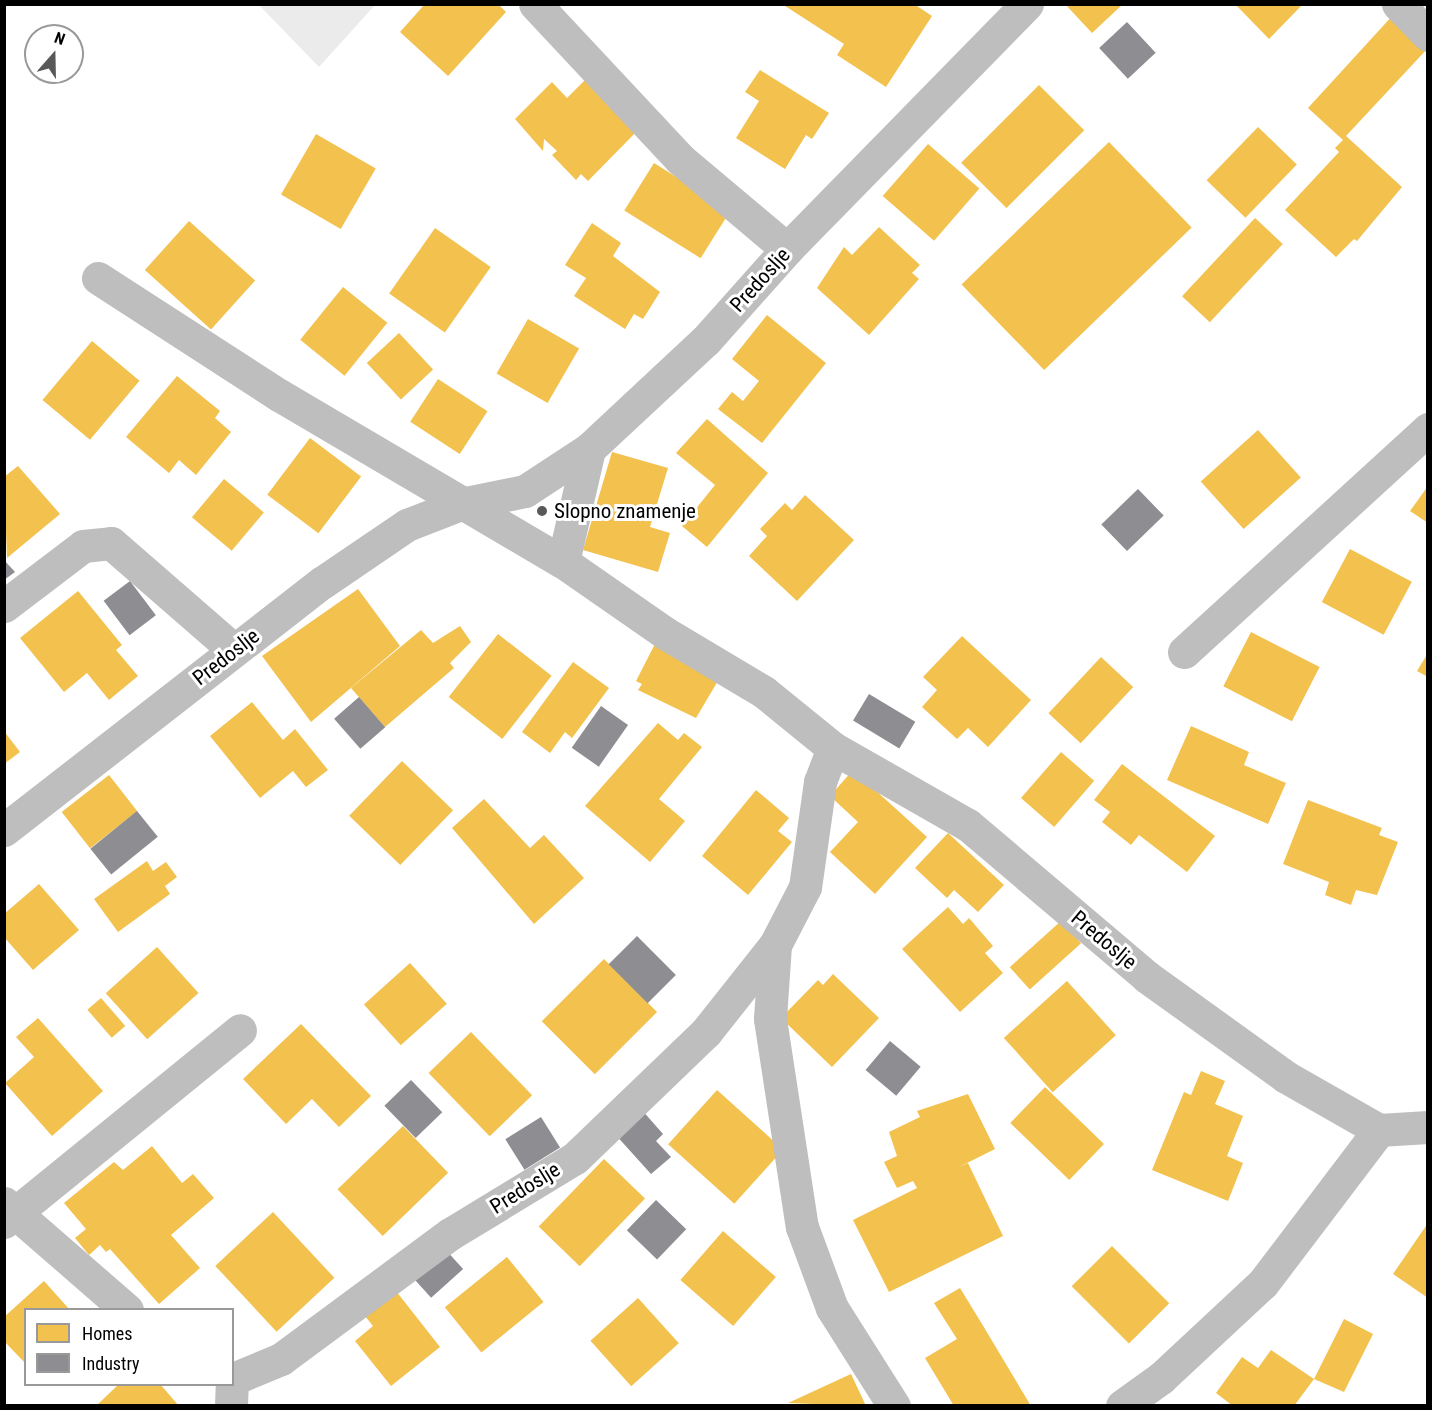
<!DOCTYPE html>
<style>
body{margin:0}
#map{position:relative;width:1432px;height:1410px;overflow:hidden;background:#fff;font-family:"Roboto Condensed",sans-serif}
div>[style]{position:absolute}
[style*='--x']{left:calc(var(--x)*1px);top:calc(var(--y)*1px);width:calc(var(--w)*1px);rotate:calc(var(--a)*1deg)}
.green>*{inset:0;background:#ebebeb}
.homes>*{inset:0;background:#f2c14e;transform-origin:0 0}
.industry>*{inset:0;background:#8d8d92;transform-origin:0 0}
.street>*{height:33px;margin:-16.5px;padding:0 16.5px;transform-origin:16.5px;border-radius:16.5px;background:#bebebe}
.dots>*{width:16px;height:16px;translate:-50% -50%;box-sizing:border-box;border:3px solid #fff;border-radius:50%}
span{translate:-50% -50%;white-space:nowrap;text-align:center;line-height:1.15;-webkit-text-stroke:6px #fff;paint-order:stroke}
.street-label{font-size:21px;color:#000}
.poi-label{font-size:21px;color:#000}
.left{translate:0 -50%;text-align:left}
.frame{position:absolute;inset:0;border:6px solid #000;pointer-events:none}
.legend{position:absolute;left:24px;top:1308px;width:210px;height:78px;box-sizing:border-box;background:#fff;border:2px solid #999;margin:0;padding:8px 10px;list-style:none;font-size:18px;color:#000}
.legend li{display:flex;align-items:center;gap:12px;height:30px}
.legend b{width:30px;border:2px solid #999}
.north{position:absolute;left:24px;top:24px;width:60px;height:60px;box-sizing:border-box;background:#fff;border:2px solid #999;border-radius:50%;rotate:20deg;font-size:16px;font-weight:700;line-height:24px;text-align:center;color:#000}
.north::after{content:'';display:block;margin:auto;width:21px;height:27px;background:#595959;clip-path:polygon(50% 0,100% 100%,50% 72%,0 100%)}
</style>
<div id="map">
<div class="green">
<div style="clip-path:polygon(259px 5px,375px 5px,319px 67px)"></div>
</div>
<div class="homes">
<div style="clip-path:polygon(425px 4px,498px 4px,506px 12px,448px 76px,400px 32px)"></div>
<div style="clip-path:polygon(782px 4px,914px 4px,932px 16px,886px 87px,837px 55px,844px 44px)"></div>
<div style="clip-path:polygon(1065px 4px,1123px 4px,1092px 33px)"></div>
<div style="clip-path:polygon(1235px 4px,1303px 4px,1269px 39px)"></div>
<div style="clip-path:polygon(1394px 14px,1428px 48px,1346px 136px,1402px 187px,1357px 241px,1354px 239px,1336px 257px,1285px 210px,1339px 152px,1335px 148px,1343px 140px,1308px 108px)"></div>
<div style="clip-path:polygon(760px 70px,829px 113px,812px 139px,806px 135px,785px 169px,736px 138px,759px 101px,745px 92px)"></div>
<div style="clip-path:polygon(588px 77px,640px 128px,588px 181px,581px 174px,576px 180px,552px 155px,557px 151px,544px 139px,543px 151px,515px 119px,552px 82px,567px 98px)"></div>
<div style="left:1039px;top:85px;width:64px;height:110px;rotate:45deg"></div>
<div style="left:1258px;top:127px;width:54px;height:74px;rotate:44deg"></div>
<div style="left:316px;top:134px;width:69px;height:70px;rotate:30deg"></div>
<div style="left:1109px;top:142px;width:119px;height:205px;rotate:46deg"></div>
<div style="left:928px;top:144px;width:68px;height:69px;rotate:41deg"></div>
<div style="left:654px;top:163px;width:90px;height:56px;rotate:32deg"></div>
<div style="left:1255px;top:218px;width:38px;height:107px;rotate:43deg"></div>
<div style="left:189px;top:221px;width:89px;height:66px;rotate:42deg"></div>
<div style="clip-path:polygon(592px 223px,621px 243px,613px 256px,660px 292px,643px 319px,634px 314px,625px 329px,574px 296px,586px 278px,565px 265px)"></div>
<div style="clip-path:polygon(879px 227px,920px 265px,912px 273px,919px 279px,869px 335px,817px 288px,844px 247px,852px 255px)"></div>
<div style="left:435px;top:228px;width:68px;height:80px;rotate:35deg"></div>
<div style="left:343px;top:287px;width:57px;height:68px;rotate:39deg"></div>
<div style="clip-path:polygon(767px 315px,826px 363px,762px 443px,718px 409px,732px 392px,743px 401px,759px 381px,732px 359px)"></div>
<div style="left:528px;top:319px;width:59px;height:63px;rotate:30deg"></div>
<div style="left:399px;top:333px;width:50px;height:44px;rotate:47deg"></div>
<div style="left:92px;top:341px;width:62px;height:77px;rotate:40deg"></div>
<div style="clip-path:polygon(177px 376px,220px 411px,215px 418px,231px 432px,196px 475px,179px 460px,169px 473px,126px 437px)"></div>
<div style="left:438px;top:379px;width:59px;height:51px;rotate:33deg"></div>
<div style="clip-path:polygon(707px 419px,768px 473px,707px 547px,682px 526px,715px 485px,676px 453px)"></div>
<div style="left:1258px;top:430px;width:64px;height:77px;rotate:48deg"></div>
<div style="left:310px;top:438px;width:64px;height:71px;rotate:37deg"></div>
<div style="clip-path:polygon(612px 452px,668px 468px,650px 527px,670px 533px,658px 572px,583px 550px)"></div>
<div style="clip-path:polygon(18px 466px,60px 514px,7px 558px,4px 477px)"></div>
<div style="left:224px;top:479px;width:52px;height:50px;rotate:40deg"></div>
<div style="clip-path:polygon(1428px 486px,1428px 523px,1410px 511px)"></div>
<div style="clip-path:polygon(805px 495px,854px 540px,797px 601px,749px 556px,767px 536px,760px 529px,785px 503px,792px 510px)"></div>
<div style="left:1350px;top:549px;width:70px;height:60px;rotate:28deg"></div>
<div style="clip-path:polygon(358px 589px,400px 646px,311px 722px,262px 656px)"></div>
<div style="clip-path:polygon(78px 591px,122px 645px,116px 650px,138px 676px,109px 700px,87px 673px,64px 692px,20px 638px)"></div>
<div style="clip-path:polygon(460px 626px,471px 642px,450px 663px,454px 668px,385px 727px,351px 688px,421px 630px,433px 643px)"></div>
<div style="left:1251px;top:632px;width:77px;height:61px;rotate:27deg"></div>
<div style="left:498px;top:634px;width:68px;height:80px;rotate:38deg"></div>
<div style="clip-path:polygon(962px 636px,1031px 700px,988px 747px,968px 728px,957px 739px,922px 707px,937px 690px,923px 677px)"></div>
<div style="clip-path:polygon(656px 642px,719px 679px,696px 718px,638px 690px,642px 684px,636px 681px)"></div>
<div style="clip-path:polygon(1428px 653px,1428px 677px,1417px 671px)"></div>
<div style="left:1101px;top:657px;width:44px;height:77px;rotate:43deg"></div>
<div style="clip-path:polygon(573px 662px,609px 688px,572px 738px,565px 732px,550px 753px,522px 732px)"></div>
<div style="clip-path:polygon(252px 702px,283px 740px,295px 729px,328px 770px,306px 787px,293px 771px,260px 798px,210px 736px)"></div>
<div style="clip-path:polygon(658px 723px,678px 740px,684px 733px,702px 747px,659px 799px,685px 821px,650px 862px,585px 806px)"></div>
<div style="clip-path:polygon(1191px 726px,1249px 752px,1244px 765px,1286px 783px,1268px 824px,1167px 780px)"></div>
<div style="clip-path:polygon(4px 731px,20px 752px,4px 764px)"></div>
<div style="left:1061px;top:752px;width:44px;height:61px;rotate:41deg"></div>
<div style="left:402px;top:761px;width:71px;height:76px;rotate:44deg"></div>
<div style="clip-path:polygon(1122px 764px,1215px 836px,1187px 872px,1139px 835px,1131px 845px,1102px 822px,1110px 812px,1094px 800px)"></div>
<div style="clip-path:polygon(853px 770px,927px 837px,875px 894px,830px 852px,858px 822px,830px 796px)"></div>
<div style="left:109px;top:775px;width:46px;height:60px;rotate:52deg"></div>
<div style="clip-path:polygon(756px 790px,789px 818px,778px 831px,792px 842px,748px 895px,702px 856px)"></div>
<div style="clip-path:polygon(484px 799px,530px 848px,544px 835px,584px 878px,534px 924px,452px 828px)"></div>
<div style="clip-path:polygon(1308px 800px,1382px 828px,1379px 835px,1398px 842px,1377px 895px,1356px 890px,1351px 905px,1325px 895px,1329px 882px,1283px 864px)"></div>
<div style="clip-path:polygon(948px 833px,1004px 885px,978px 912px,954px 890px,947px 898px,915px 868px)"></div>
<div style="clip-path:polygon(147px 861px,153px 871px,166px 862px,177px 877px,165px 886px,170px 894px,118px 932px,94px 899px)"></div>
<div style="clip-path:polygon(39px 884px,79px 930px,33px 970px,4px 937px,4px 914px)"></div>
<div style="clip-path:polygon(948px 907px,963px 924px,969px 918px,993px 946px,985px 953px,1003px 973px,960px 1012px,902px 949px)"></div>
<div style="left:1061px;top:921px;width:30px;height:69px;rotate:48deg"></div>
<div style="left:157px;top:947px;width:62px;height:69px;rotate:48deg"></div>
<div style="left:604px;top:959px;width:75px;height:88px;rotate:45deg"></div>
<div style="left:410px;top:963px;width:55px;height:62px;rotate:48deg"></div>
<div style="clip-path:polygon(833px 974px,879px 1018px,832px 1067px,781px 1018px,818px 980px,823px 985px)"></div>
<div style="left:1067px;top:981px;width:73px;height:85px;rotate:48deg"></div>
<div style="left:101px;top:998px;width:37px;height:18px;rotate:49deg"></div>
<div style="clip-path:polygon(38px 1018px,103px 1091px,52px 1136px,5px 1083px,34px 1057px,16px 1037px)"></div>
<div style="clip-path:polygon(301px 1024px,371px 1096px,339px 1127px,312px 1099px,286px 1124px,243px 1079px)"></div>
<div style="left:471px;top:1032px;width:88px;height:59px;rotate:46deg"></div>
<div style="clip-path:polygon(1201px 1071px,1225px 1081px,1215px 1104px,1243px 1116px,1227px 1156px,1243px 1163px,1228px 1201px,1152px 1170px,1184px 1092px,1191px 1095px)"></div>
<div style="left:1045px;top:1087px;width:82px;height:50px;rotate:44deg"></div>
<div style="left:717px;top:1090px;width:89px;height:73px;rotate:42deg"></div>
<div style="clip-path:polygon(968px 1094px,995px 1149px,957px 1168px,968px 1163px,1003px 1236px,889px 1292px,853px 1220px,917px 1188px,913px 1181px,897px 1188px,884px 1162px,897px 1156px,889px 1132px,920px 1117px,917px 1111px)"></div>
<div style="left:403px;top:1126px;width:65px;height:91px;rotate:46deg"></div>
<div style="clip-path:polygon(152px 1146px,182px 1183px,193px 1174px,214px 1198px,171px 1235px,200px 1268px,159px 1304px,110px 1249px,106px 1252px,100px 1245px,89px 1255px,75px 1238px,86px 1229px,64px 1203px,114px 1162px,123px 1170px)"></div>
<div style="left:604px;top:1159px;width:57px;height:94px;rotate:44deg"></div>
<div style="left:273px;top:1212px;width:90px;height:79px;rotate:47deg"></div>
<div style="clip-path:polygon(1428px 1223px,1428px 1298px,1393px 1274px)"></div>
<div style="left:723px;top:1231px;width:70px;height:65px;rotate:41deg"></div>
<div style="left:1112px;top:1246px;width:81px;height:57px;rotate:45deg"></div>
<div style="left:507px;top:1257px;width:58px;height:80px;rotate:51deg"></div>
<div style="clip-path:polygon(44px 1281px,70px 1310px,26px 1310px,26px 1364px,4px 1341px,4px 1317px)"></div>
<div style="clip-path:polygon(960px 1288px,982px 1324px,1031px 1406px,954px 1406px,925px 1358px,957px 1339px,934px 1303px)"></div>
<div style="clip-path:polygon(396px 1291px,440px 1347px,391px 1386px,355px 1341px,373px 1326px,365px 1316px)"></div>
<div style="left:638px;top:1298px;width:61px;height:64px;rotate:48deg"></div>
<div style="clip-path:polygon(1344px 1319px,1373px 1334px,1344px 1392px,1314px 1379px,1294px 1406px,1233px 1406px,1216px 1393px,1242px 1357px,1258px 1368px,1271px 1350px,1314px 1379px)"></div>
<div style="clip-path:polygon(851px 1374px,866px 1406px,788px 1403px)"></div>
<div style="clip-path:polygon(119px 1384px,160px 1384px,179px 1406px,96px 1406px)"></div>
</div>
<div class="industry">
<div style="left:1127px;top:22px;width:42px;height:38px;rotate:47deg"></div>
<div style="left:1138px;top:489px;width:37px;height:51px;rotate:46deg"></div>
<div style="clip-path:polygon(4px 560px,15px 572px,4px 580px)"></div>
<div style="left:130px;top:581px;width:43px;height:33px;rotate:53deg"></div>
<div style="left:869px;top:694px;width:54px;height:31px;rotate:31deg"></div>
<div style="left:359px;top:697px;width:40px;height:33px;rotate:49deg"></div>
<div style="left:601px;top:706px;width:33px;height:51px;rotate:35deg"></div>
<div style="left:137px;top:811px;width:33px;height:60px;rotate:51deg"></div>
<div style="left:637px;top:936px;width:55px;height:40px;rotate:45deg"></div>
<div style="left:890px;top:1041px;width:40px;height:38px;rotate:40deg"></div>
<div style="left:411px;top:1080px;width:45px;height:37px;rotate:46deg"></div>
<div style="clip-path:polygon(641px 1109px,663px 1134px,656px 1141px,671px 1157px,651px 1174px,614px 1133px)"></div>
<div style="left:541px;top:1117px;width:36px;height:42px;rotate:58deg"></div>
<div style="left:656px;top:1200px;width:42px;height:42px;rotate:44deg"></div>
<div style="left:445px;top:1249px;width:27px;height:43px;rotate:48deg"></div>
</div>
<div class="street">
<div style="--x:535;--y:4;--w:212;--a:46.9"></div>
<div style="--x:680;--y:159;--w:140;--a:40.1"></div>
<div style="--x:1398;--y:4;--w:43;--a:45.9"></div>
<div style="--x:98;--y:278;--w:216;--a:32.9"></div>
<div style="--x:279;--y:395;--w:329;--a:30.5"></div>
<div style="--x:563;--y:562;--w:124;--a:34.8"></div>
<div style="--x:665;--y:633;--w:115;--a:30.8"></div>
<div style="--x:764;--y:692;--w:89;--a:39.1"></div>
<div style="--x:833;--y:748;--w:155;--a:29.7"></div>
<div style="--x:968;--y:825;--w:235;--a:40.3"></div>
<div style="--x:1147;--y:977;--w:171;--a:35.7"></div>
<div style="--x:1286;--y:1077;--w:107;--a:29.7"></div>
<div style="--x:1379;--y:1130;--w:49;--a:-3.5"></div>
<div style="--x:563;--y:562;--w:116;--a:-77"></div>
<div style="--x:4;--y:606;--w:99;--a:-37.2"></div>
<div style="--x:83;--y:546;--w:28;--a:-6"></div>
<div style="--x:111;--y:543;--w:163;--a:41"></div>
<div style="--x:1184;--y:652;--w:331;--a:-42.4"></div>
<div style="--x:833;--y:748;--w:36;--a:111"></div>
<div style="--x:820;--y:782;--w:106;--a:98.1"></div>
<div style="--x:805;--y:887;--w:65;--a:117.3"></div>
<div style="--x:775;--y:945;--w:74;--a:93.9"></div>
<div style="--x:770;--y:1019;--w:210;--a:81.3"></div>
<div style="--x:802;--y:1227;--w:86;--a:69.7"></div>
<div style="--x:832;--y:1308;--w:116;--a:57.7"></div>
<div style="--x:4;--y:830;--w:404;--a:-37.9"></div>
<div style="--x:323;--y:582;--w:102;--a:-34.2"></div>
<div style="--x:407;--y:525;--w:58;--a:-21.3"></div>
<div style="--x:461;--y:504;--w:65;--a:-11.5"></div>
<div style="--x:525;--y:491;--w:77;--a:-33.3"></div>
<div style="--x:589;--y:449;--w:160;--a:-43"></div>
<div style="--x:706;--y:340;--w:122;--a:-48.3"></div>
<div style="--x:787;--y:249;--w:343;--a:-45.6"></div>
<div style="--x:4;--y:1203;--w:163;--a:41"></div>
<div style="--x:4;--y:1222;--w:304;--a:-39.1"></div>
<div style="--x:233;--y:1379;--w:52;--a:-22.6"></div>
<div style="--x:281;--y:1359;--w:210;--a:-36.5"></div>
<div style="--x:450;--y:1234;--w:146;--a:-31.3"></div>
<div style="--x:575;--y:1158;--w:182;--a:-43.9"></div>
<div style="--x:706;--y:1032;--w:111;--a:-51.6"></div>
<div style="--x:231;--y:1406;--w:27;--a:-88"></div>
<div style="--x:1122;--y:1406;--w:48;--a:-35.7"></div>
<div style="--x:1161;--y:1378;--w:139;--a:-43"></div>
<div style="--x:1263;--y:1283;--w:192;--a:-52.8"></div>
</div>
<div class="dots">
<div style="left:542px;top:511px;background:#595959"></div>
</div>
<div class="street-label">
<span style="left:760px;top:280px;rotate:-48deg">Predoslje</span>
<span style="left:226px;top:657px;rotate:-38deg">Predoslje</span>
<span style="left:1104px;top:940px;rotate:40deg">Predoslje</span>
<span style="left:525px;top:1188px;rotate:-32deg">Predoslje</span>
</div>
<div class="poi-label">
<span class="left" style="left:554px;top:511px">Slopno znamenje</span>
</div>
<div class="frame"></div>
<ul class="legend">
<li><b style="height:16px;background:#f2c14e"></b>Homes</li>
<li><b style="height:16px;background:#8d8d92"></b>Industry</li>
</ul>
<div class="north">N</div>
</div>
